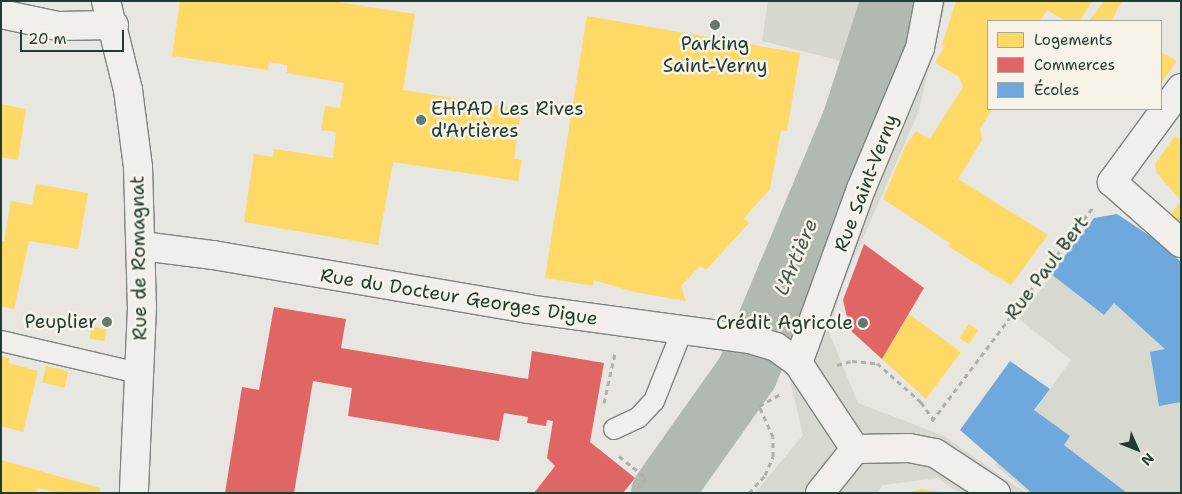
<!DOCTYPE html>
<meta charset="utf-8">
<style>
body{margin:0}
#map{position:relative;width:1182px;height:494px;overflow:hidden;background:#e7e6e0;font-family:"Shantell Sans",sans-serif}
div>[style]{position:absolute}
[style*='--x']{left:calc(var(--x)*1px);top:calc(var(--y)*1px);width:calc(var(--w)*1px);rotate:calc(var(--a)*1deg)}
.built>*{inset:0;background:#d7d9d0}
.green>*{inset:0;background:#d6d8cf}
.homes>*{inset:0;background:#ffd966;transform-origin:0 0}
.shops>*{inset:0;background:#e06666}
.schools>*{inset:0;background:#6fa8dc}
.river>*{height:62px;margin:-31px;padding:0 31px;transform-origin:31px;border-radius:31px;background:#b2b9b0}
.path>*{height:3px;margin-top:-1.5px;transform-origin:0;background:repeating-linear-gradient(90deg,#aeb0ac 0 5px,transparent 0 9px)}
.roads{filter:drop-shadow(1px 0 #7e847f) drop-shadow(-1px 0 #7e847f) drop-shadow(0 1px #7e847f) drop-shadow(0 -1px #7e847f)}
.lane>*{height:20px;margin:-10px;padding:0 10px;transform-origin:10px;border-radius:10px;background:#f0efeb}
.street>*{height:28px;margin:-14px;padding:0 14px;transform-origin:14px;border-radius:14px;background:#f0efeb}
.secondary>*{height:28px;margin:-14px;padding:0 14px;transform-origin:14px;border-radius:14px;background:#f0efeb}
.dots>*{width:14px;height:14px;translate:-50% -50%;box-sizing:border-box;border:2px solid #f7f3e8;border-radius:50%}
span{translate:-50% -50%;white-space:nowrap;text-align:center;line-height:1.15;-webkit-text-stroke:5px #f7f3e8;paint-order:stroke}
.poi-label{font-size:19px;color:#1f3d34}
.left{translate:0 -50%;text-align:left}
.right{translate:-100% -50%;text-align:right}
.street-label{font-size:19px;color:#1f3d34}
.water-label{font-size:20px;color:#445c53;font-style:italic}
.frame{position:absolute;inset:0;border:2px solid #1f3d34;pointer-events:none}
.legend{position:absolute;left:987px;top:20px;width:175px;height:90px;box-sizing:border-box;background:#f7f3e8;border:1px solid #a1aaa0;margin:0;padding:6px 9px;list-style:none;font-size:15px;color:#1f3d34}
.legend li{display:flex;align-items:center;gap:10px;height:25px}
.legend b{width:25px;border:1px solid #a1aaa0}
.north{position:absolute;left:1112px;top:424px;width:50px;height:50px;-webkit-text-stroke:4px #f7f3e8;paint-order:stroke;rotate:134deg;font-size:14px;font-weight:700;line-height:20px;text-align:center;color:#1f3d34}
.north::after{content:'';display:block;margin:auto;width:18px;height:22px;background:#1f3d34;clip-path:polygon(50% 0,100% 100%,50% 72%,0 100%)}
.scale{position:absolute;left:20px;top:30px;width:104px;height:22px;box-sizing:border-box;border:2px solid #1f3d34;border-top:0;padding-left:6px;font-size:15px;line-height:18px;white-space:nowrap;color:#1f3d34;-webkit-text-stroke:4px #f7f3e8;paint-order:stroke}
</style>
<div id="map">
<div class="built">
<div style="clip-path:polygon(901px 1px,946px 1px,918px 113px,842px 286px,829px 332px,858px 403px,944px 436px,1026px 493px,960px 493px,937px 478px,883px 485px,877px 493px,755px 493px,803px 435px,778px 329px,833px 193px)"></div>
<div style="clip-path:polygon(1094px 219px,1181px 266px,1181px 493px,1029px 493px,995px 465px,1071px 360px,1019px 319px)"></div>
</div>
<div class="green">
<div style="clip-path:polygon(768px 1px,877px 1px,858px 85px,750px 339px,737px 338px,793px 218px,857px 65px,762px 41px)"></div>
</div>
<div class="homes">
<div style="clip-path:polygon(180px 1px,331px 1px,415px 14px,403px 90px,521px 109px,514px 159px,522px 160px,518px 181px,393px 162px,378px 245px,244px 222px,254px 154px,273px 157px,274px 149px,333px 158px,336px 132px,321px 130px,325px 106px,340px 108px,344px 83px,287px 73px,287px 65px,269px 62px,268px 70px,172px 56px)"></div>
<div style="clip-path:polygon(956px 1px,1092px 1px,1080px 21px,1066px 21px,1047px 10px,1040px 21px,988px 21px,988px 109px,992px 109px,980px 129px,982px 140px,958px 179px,1048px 235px,1011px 285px,949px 247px,950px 243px,883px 199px,905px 147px,916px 131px,930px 139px,963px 87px,959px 77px,935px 63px,945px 46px,942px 45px)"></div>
<div style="clip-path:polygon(1104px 1px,1122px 1px,1111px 21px,1089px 21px)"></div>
<div style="clip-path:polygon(587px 16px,800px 53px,787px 131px,781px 130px,770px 189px,744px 218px,749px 223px,706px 270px,700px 266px,681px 286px,686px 301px,634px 292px,594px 280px,593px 286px,545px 278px)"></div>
<div style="clip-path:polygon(1161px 52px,1177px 61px,1161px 83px)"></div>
<div style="clip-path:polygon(1px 104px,26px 109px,18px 160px,1px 157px)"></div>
<div style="clip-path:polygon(1175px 136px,1181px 140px,1181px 201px,1157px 173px,1155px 164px)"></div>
<div style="clip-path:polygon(36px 184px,88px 193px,78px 249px,29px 241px,14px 309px,1px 306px,1px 241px,4px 241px,11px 201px,32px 205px)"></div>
<div style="clip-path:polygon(1181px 201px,1181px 228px,1168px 217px)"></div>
<div style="clip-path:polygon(909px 314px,961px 352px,926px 399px,882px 359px)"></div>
<div style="left:969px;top:324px;width:11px;height:17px;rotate:34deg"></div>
<div style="clip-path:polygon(91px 326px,106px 329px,105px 341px,90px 339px)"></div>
<div style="clip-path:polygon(1px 356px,9px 358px,8px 363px,38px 371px,23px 432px,1px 426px)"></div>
<div style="left:46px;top:366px;width:23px;height:17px;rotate:13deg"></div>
<div style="clip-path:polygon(1px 460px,100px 488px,100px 493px,58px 493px,38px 488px,37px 493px,1px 493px)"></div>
<div style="clip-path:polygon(919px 489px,943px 492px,943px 493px,909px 493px)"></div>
</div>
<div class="shops">
<div style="clip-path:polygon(864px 244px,924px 288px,882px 359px,850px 330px,843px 300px)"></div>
<div style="clip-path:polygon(274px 307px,346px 319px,341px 348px,528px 379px,532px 351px,604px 363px,590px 442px,635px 478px,623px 493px,534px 493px,555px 466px,547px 458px,553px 421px,547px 420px,546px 426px,527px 423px,528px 417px,504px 413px,499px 441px,348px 416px,352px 388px,313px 381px,294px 493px,225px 493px,242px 387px,259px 390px)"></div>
</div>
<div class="schools">
<div style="clip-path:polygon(1117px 214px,1159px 242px,1181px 262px,1181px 402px,1159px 406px,1150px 352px,1165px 349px,1114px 303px,1104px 315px,1051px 274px,1094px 218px)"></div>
<div style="clip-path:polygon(1010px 361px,1050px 389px,1034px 410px,1070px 436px,1064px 445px,1127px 493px,1032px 493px,960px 430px)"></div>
</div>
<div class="river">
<div style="--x:662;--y:493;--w:147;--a:-54.7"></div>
<div style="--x:747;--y:373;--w:277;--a:-67.2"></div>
<div style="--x:854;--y:118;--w:123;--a:-72"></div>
</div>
<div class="path">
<div style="--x:837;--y:365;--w:16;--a:-15"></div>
<div style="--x:852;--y:361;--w:25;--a:5"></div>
<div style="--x:877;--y:363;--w:59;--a:41.6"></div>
<div style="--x:921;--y:402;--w:21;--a:55"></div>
<div style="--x:604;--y:403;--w:51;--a:-77.6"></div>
<div style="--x:932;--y:421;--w:269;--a:-53"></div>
<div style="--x:619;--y:456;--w:35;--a:39"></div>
<div style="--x:646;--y:478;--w:19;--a:129"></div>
<div style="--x:749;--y:493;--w:24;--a:-48"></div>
<div style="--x:765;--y:475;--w:20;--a:-66"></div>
<div style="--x:773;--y:457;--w:20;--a:-90"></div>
<div style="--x:773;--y:437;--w:34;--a:-114"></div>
<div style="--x:759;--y:406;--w:25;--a:-29"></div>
</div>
<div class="roads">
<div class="lane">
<div style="--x:1;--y:341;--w:142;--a:13.1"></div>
<div style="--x:614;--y:429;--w:26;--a:-25"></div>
<div style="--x:638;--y:418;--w:23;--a:-47"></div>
<div style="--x:654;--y:401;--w:75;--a:-68.2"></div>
</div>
<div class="street">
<div style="--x:1;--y:14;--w:58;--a:11.9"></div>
<div style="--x:58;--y:26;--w:56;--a:-1"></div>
<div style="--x:1181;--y:88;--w:117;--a:126.3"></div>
<div style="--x:1112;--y:182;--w:92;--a:41.5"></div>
<div style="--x:142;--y:246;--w:72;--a:7.2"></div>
<div style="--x:213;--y:255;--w:320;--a:9.7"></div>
<div style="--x:528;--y:309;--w:224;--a:7.7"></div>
<div style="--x:750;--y:339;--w:27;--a:17"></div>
<div style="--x:776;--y:347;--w:27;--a:36"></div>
<div style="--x:798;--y:363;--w:103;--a:56.5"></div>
<div style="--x:798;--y:363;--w:185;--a:-70.1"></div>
<div style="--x:861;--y:189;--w:153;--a:-67.3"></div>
<div style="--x:920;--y:48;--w:48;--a:-79.2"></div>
<div style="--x:855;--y:449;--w:54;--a:-1.1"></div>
<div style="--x:909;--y:448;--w:26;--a:11"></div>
<div style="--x:935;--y:453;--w:73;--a:33.3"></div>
<div style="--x:820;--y:493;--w:56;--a:-51.5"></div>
</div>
<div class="secondary">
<div style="--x:106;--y:1;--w:92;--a:76.1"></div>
<div style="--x:128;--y:90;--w:78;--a:82.6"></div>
<div style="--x:138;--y:167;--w:140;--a:88.4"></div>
<div style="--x:142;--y:307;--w:186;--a:92.5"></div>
</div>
</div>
<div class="dots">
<div style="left:715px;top:25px;background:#657870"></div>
<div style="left:421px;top:120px;background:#657870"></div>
<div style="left:107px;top:322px;background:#657870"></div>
<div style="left:863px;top:323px;background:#657870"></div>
</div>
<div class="poi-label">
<span style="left:715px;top:55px">Parking<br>Saint-Verny</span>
<span class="left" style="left:431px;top:120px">EHPAD Les Rives<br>d'Artières</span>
<span class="right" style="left:97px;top:322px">Peuplier</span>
<span class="right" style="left:853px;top:323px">Crédit Agricole</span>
</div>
<div class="street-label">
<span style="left:866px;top:183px;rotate:-69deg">Rue Saint-Verny</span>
<span style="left:139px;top:258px;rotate:-91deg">Rue de Romagnat</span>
<span style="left:1047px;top:268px;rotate:-53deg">Rue Paul Bert</span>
<span style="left:459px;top:297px;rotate:9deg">Rue du Docteur Georges Digue</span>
</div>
<div class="water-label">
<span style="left:796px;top:257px;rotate:-67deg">L'Artière</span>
</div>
<div class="frame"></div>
<ul class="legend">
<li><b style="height:14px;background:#ffd966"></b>Logements</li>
<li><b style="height:14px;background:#e06666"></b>Commerces</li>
<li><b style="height:14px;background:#6fa8dc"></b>Écoles</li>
</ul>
<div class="north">N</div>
<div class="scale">20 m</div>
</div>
